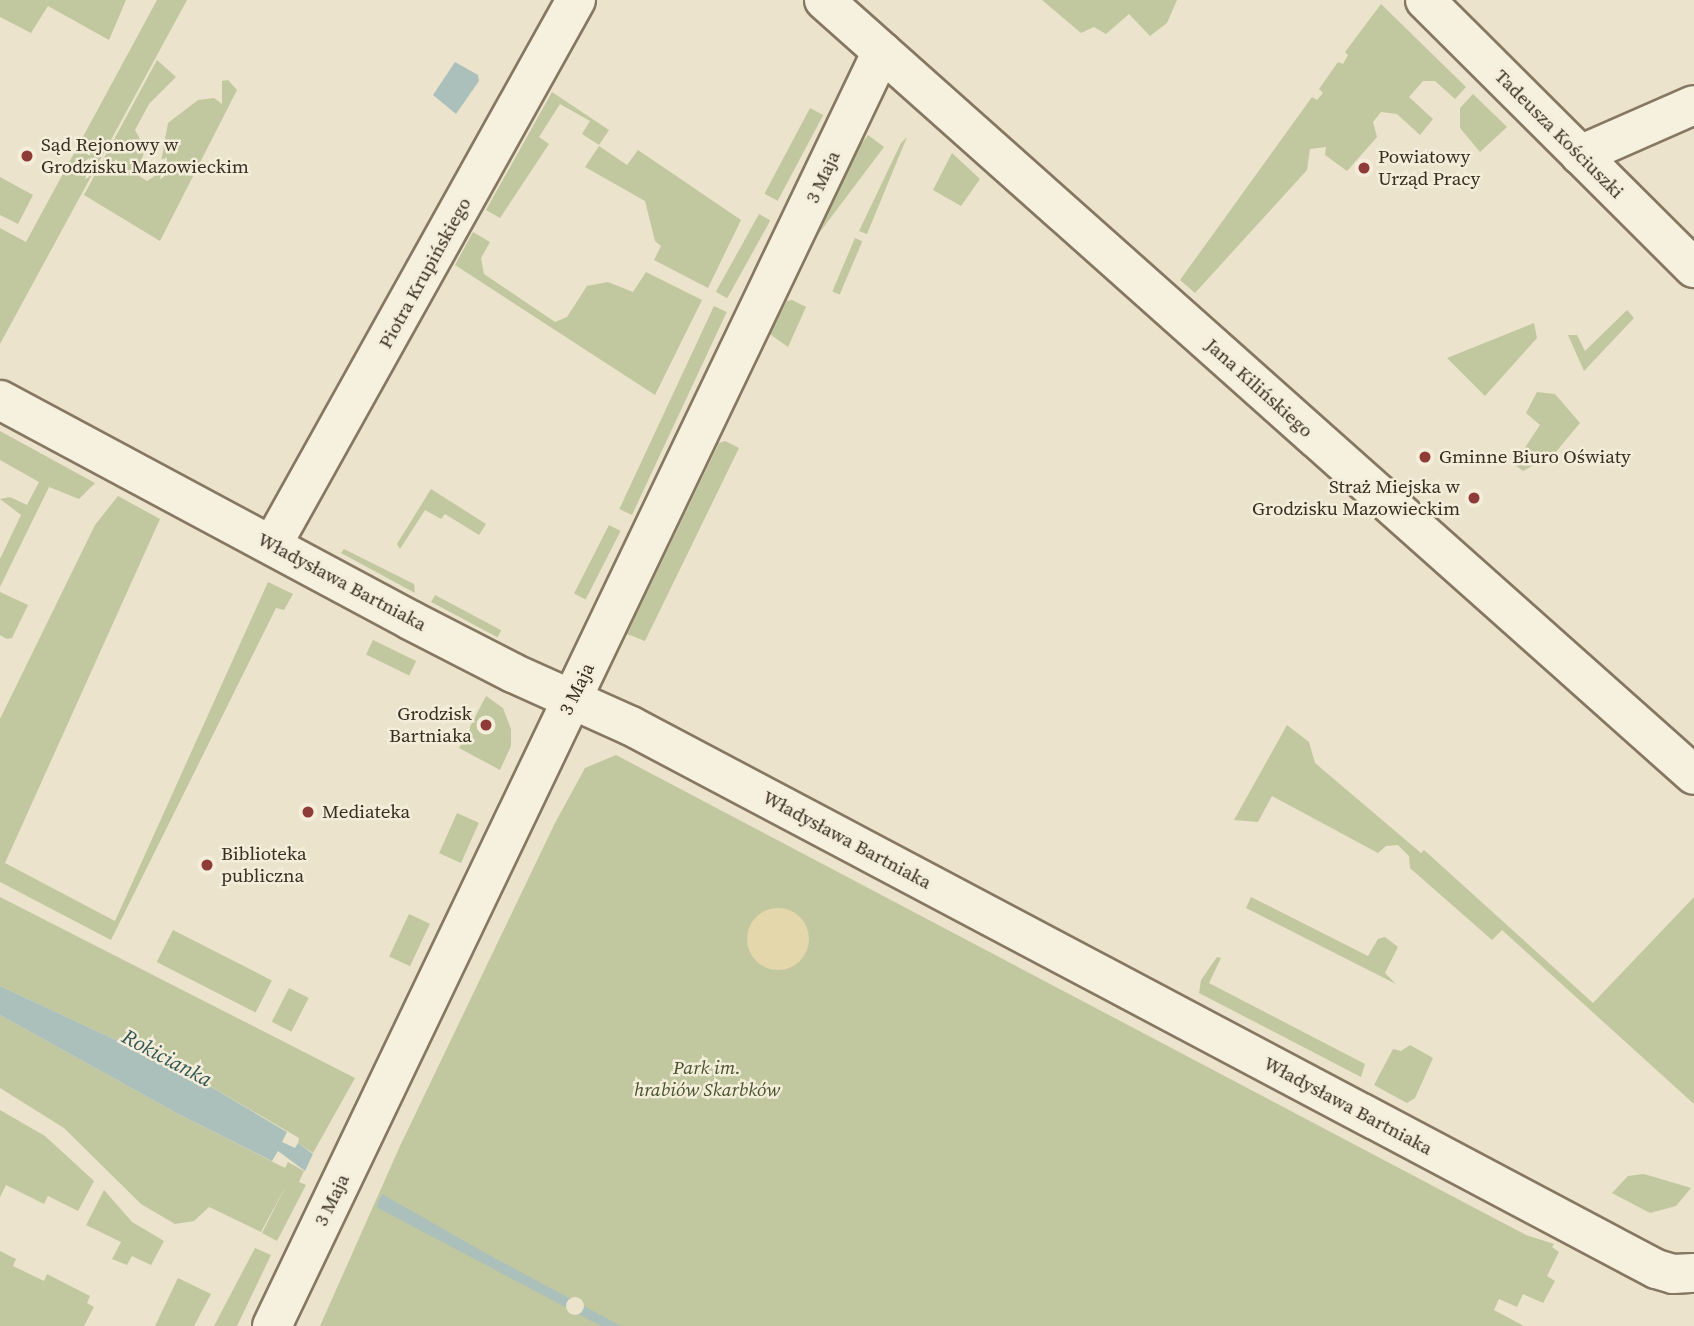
<!DOCTYPE html>
<meta charset="utf-8">
<style>
body{margin:0}
#map{position:relative;width:1694px;height:1326px;overflow:hidden;background:#ebe3cb;font-family:"Source Serif 4",serif}
div>[style]{position:absolute}
[style*='--x']{left:calc(var(--x)*1px);top:calc(var(--y)*1px);width:calc(var(--w)*1px);rotate:calc(var(--a)*1deg)}
.green>*{inset:0;background:#c1c89f;transform-origin:0 0}
.sand>*{inset:0;background:#e3d7ab}
.round{border-radius:50%}
.water>*{inset:0;background:#abc0bb}
.pier>*{inset:0;background:#ebe3cb}
.roads{filter:drop-shadow(2px 0 #867761) drop-shadow(-2px 0 #867761) drop-shadow(0 2px #867761) drop-shadow(0 -2px #867761)}
.minor>*{height:38px;margin:-19px;padding:0 19px;transform-origin:19px;border-radius:19px;background:#f6f0de}
.dots>*{width:19px;height:19px;translate:-50% -50%;box-sizing:border-box;border:4px solid #f3edda;border-radius:50%}
span{translate:-50% -50%;white-space:nowrap;text-align:center;line-height:1.15;-webkit-text-stroke:5px #f3edda;paint-order:stroke}
.street-label{font-size:19px;color:#382e22}
.poi-label{font-size:19px;color:#382e22}
.left{translate:0 -50%;text-align:left}
.right{translate:-100% -50%;text-align:right}
.park-label{font-size:19px;color:#46522b;font-style:italic}
.water-label{font-size:21px;color:#335656;font-style:italic}
</style>
<div id="map">
<div class="green">
<div style="clip-path:polygon(0 0,126px 0,109px 40px,48px 6px,31px 33px,0 17px)"></div>
<div style="clip-path:polygon(157px 0,187px 0,0 344px,0 228px,26px 242px)"></div>
<div style="clip-path:polygon(1042px 0,1177px 0,1167px 23px,1150px 36px,1129px 14px,1106px 34px,1094px 27px,1081px 33px)"></div>
<div style="clip-path:polygon(1381px 4px,1466px 87px,1455px 99px,1435px 81px,1423px 81px,1409px 97px,1433px 119px,1420px 135px,1397px 114px,1381px 112px,1373px 122px,1377px 137px,1347px 171px,1325px 155px,1326px 147px,1310px 149px,1307px 170px,1195px 293px,1180px 280px,1312px 97px,1317px 100px,1323px 93px,1319px 89px,1338px 62px,1343px 64px,1348px 55px,1345px 52px)"></div>
<div style="clip-path:polygon(157px 60px,176px 77px,149px 104px,135px 130px,145px 148px,138px 175px,147px 181px,159px 173px,168px 123px,198px 100px,214px 98px,222px 104px,222px 81px,228px 80px,237px 90px,160px 241px,84px 195px)"></div>
<div style="clip-path:polygon(552px 92px,609px 130px,599px 145px,582px 134px,590px 121px,560px 104px,539px 137px,549px 144px,500px 218px,486px 210px)"></div>
<div style="clip-path:polygon(1473px 94px,1507px 127px,1480px 152px,1460px 128px,1460px 108px)"></div>
<div style="left:810px;top:108px;width:15px;height:97px;rotate:28deg"></div>
<div style="left:868px;top:135px;width:20px;height:155px;rotate:37deg"></div>
<div style="clip-path:polygon(907px 137px,867px 234px,859px 231px,901px 143px)"></div>
<div style="clip-path:polygon(599px 146px,627px 165px,638px 150px,741px 220px,708px 288px,654px 260px,661px 246px,655px 241px,645px 201px,585px 167px)"></div>
<div style="clip-path:polygon(952px 153px,980px 179px,961px 206px,933px 190px)"></div>
<div style="clip-path:polygon(0 177px,33px 195px,18px 224px,0 215px)"></div>
<div style="left:759px;top:214px;width:13px;height:89px;rotate:29deg"></div>
<div style="clip-path:polygon(473px 232px,490px 242px,481px 258px,484px 274px,555px 322px,567px 317px,587px 286px,608px 282px,633px 292px,646px 272px,702px 300px,655px 395px,455px 265px)"></div>
<div style="left:855px;top:238px;width:8px;height:58px;rotate:23deg"></div>
<div style="clip-path:polygon(792px 300px,806px 307px,788px 347px,770px 334px,787px 301px)"></div>
<div style="left:714px;top:306px;width:14px;height:224px;rotate:25deg"></div>
<div style="clip-path:polygon(1627px 310px,1634px 318px,1584px 371px,1568px 335px,1577px 335px,1585px 351px)"></div>
<div style="clip-path:polygon(1534px 323px,1537px 338px,1485px 396px,1447px 358px)"></div>
<div style="clip-path:polygon(1537px 392px,1555px 394px,1580px 423px,1555px 453px,1523px 471px,1514px 464px,1540px 425px,1526px 413px)"></div>
<div style="clip-path:polygon(0 431px,95px 483px,79px 499px,49px 487px,0 587px,0 559px,21px 515px,0 499px,10px 497px,27px 505px,39px 482px,0 460px)"></div>
<div style="clip-path:polygon(725px 441px,739px 448px,645px 641px,627px 634px,719px 443px)"></div>
<div style="clip-path:polygon(431px 489px,486px 524px,479px 535px,445px 514px,441px 519px,425px 510px,400px 549px,397px 544px)"></div>
<div style="clip-path:polygon(118px 496px,160px 519px,5px 863px,115px 921px,268px 582px,293px 594px,284px 610px,276px 608px,111px 940px,0 882px,0 719px,95px 525px)"></div>
<div style="left:609px;top:525px;width:13px;height:77px;rotate:27deg"></div>
<div style="clip-path:polygon(344px 549px,414px 584px,415px 593px,341px 553px)"></div>
<div style="clip-path:polygon(0 592px,28px 605px,12px 638px,7px 639px,0 635px)"></div>
<div style="left:435px;top:595px;width:75px;height:8px;rotate:28deg"></div>
<div style="left:373px;top:640px;width:48px;height:16px;rotate:26deg"></div>
<div style="clip-path:polygon(486px 696px,503px 708px,511px 729px,511px 746px,500px 770px,459px 748px)"></div>
<div style="clip-path:polygon(1287px 725px,1309px 742px,1315px 763px,1421px 853px,1424px 850px,1593px 1003px,1694px 897px,1694px 1104px,1502px 930px,1492px 940px,1410px 868px,1409px 856px,1398px 845px,1386px 846px,1378px 853px,1272px 796px,1258px 822px,1234px 820px)"></div>
<div style="clip-path:polygon(616px 755px,1526px 1235px,1554px 1244px,1552px 1247px,1559px 1252px,1547px 1276px,1555px 1281px,1543px 1303px,1523px 1294px,1517px 1307px,1499px 1299px,1494px 1310px,1524px 1326px,320px 1326px,400px 1146px,555px 823px,585px 768px)"></div>
<div style="left:457px;top:813px;width:24px;height:44px;rotate:24deg"></div>
<div style="clip-path:polygon(0 897px,355px 1078px,313px 1153px,298px 1143px,299px 1138px,191px 1075px,0 986px)"></div>
<div style="clip-path:polygon(1251px 897px,1368px 956px,1378px 939px,1385px 937px,1398px 947px,1385px 973px,1396px 984px,1246px 908px)"></div>
<div style="left:409px;top:914px;width:23px;height:47px;rotate:25deg"></div>
<div style="left:173px;top:930px;width:111px;height:36px;rotate:27deg"></div>
<div style="clip-path:polygon(1217px 957px,1221px 958px,1209px 983px,1365px 1064px,1361px 1077px,1199px 993px,1201px 980px)"></div>
<div style="left:289px;top:988px;width:22px;height:38px;rotate:27deg"></div>
<div style="clip-path:polygon(0 1015px,178px 1114px,285px 1168px,288px 1162px,304px 1171px,299px 1182px,306px 1185px,277px 1241px,262px 1233px,287px 1184px,261px 1232px,209px 1207px,194px 1221px,175px 1224px,141px 1204px,64px 1128px,0 1088px)"></div>
<div style="clip-path:polygon(1410px 1045px,1433px 1058px,1415px 1098px,1407px 1103px,1374px 1085px,1393px 1049px,1401px 1051px)"></div>
<div style="clip-path:polygon(0 1110px,45px 1136px,94px 1181px,78px 1211px,48px 1196px,44px 1204px,6px 1185px,0 1197px)"></div>
<div style="clip-path:polygon(1643px 1174px,1651px 1176px,1691px 1188px,1676px 1206px,1650px 1213px,1612px 1193px,1628px 1176px)"></div>
<div style="clip-path:polygon(104px 1190px,132px 1222px,164px 1241px,151px 1265px,132px 1256px,127px 1265px,112px 1259px,121px 1242px,86px 1225px)"></div>
<div style="clip-path:polygon(255px 1248px,271px 1255px,237px 1326px,214px 1326px)"></div>
<div style="clip-path:polygon(0 1251px,16px 1259px,13px 1266px,44px 1281px,47px 1274px,90px 1296px,87px 1303px,94px 1307px,84px 1326px,0 1326px)"></div>
<div style="clip-path:polygon(178px 1278px,211px 1294px,194px 1326px,155px 1326px)"></div>
</div>
<div class="sand">
<div class="round" style="left:747px;top:908px;width:62px;height:62px"></div>
</div>
<div class="water">
<div style="clip-path:polygon(455px 62px,478px 75px,479px 81px,456px 114px,433px 95px)"></div>
<div style="clip-path:polygon(0 986px,191px 1075px,287px 1132px,282px 1142px,295px 1148px,298px 1143px,313px 1154px,305px 1171px,278px 1151px,272px 1161px,178px 1114px,0 1015px)"></div>
<div style="clip-path:polygon(382px 1194px,480px 1250px,621px 1326px,601px 1326px,376px 1207px)"></div>
</div>
<div class="pier">
<div class="round" style="left:566px;top:1297px;width:18px;height:18px"></div>
</div>
<div class="roads">
<div class="minor">
<div style="--x:824;--y:0;--w:1165;--a:41.69"></div>
<div style="--x:1425;--y:0;--w:380;--a:44.9"></div>
<div style="--x:1580;--y:155;--w:124;--a:-23.7"></div>
<div style="--x:0;--y:400;--w:465;--a:28.2"></div>
<div style="--x:410;--y:620;--w:116;--a:27.2"></div>
<div style="--x:513;--y:673;--w:129;--a:24.2"></div>
<div style="--x:631;--y:726;--w:1160;--a:27.91"></div>
<div style="--x:1656;--y:1269;--w:18;--a:16"></div>
<div style="--x:1673;--y:1274;--w:21;--a:-3"></div>
<div style="--x:272;--y:545;--w:624;--a:-60.85"></div>
<div style="--x:272;--y:1326;--w:1413;--a:-64.43"></div>
</div>
</div>
<div class="dots">
<div style="left:27px;top:156px;background:#8f3b37"></div>
<div style="left:1364px;top:168px;background:#8f3b37"></div>
<div style="left:1425px;top:457px;background:#8f3b37"></div>
<div style="left:1474px;top:498px;background:#8f3b37"></div>
<div style="left:486px;top:725px;background:#8f3b37"></div>
<div style="left:308px;top:812px;background:#8f3b37"></div>
<div style="left:207px;top:865px;background:#8f3b37"></div>
</div>
<div class="street-label">
<span style="left:1559px;top:134px;rotate:45deg">Tadeusza Kościuszki</span>
<span style="left:823px;top:177px;rotate:-65deg">3 Maja</span>
<span style="left:425px;top:273px;rotate:-61deg">Piotra Krupińskiego</span>
<span style="left:1259px;top:388px;rotate:42deg">Jana Kilińskiego</span>
<span style="left:342px;top:582px;rotate:28deg">Władysława Bartniaka</span>
<span style="left:577px;top:689px;rotate:-64deg">3 Maja</span>
<span style="left:847px;top:840px;rotate:28deg">Władysława Bartniaka</span>
<span style="left:1348px;top:1106px;rotate:28deg">Władysława Bartniaka</span>
<span style="left:332px;top:1200px;rotate:-64deg">3 Maja</span>
</div>
<div class="poi-label">
<span class="left" style="left:41px;top:156px">Sąd Rejonowy w<br>Grodzisku Mazowieckim</span>
<span class="left" style="left:1378px;top:168px">Powiatowy<br>Urząd Pracy</span>
<span class="left" style="left:1439px;top:457px">Gminne Biuro Oświaty</span>
<span class="right" style="left:1460px;top:498px">Straż Miejska w<br>Grodzisku Mazowieckim</span>
<span class="right" style="left:472px;top:725px">Grodzisk<br>Bartniaka</span>
<span class="left" style="left:322px;top:812px">Mediateka</span>
<span class="left" style="left:221px;top:865px">Biblioteka<br>publiczna</span>
</div>
<div class="park-label">
<span style="left:707px;top:1079px">Park im.<br>hrabiów Skarbków</span>
</div>
<div class="water-label">
<span style="left:167px;top:1058px;rotate:28deg">Rokicianka</span>
</div>
</div>
